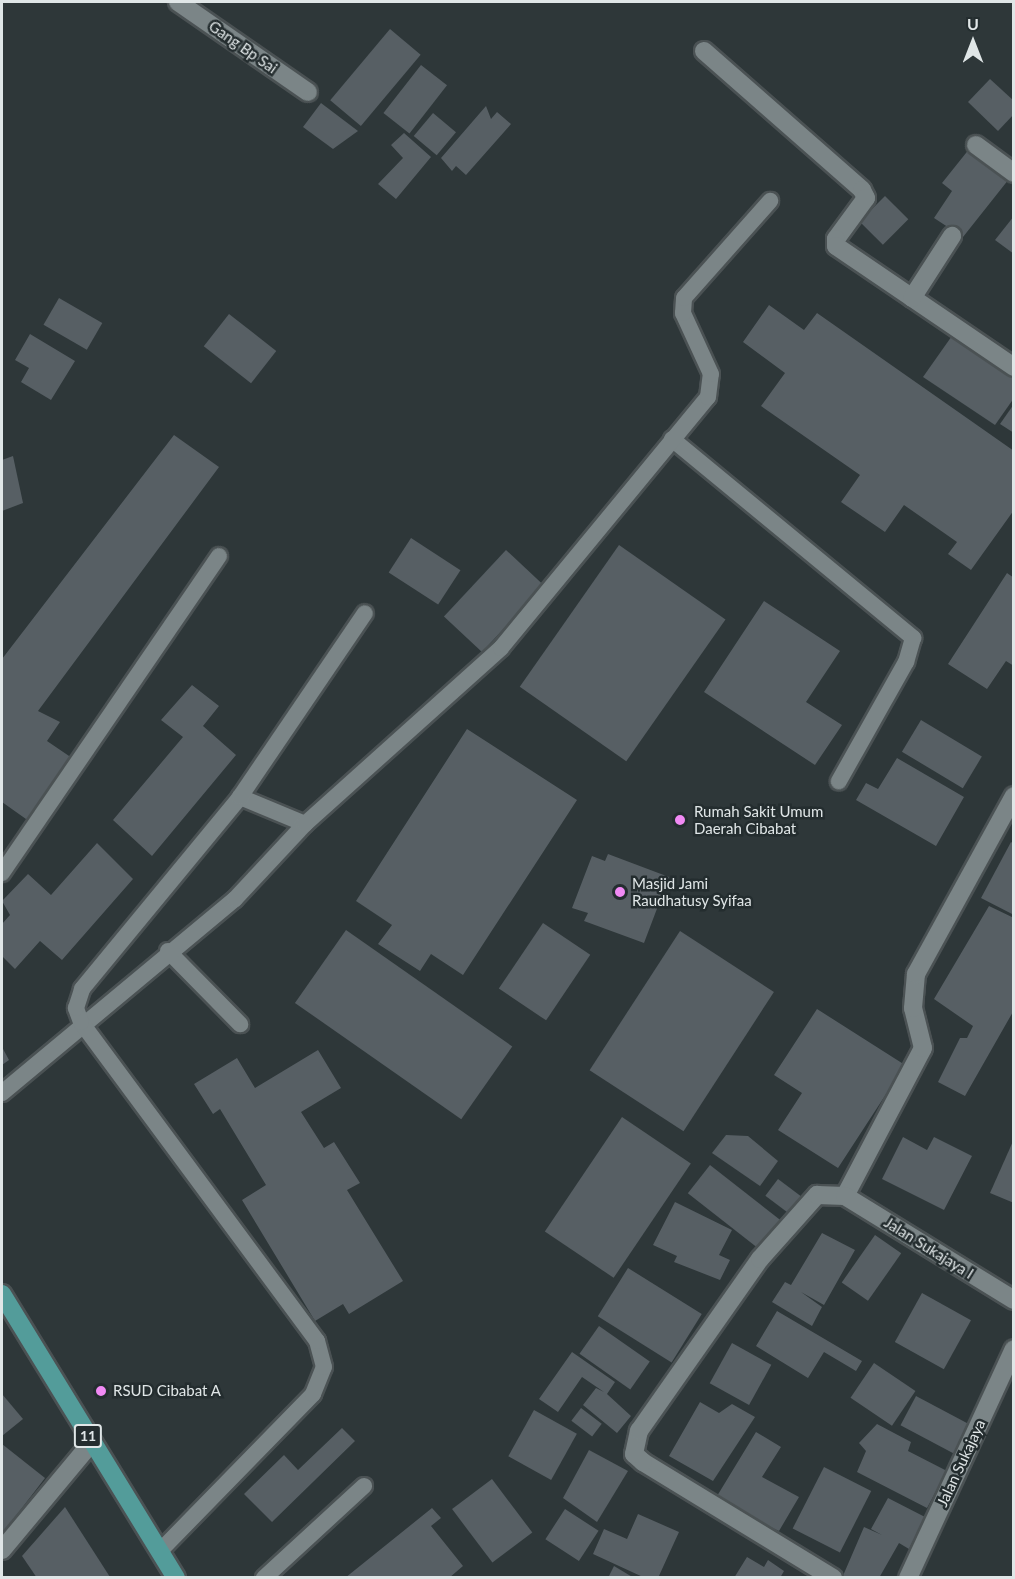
<!DOCTYPE html>
<style>
body{margin:0}
#map{position:relative;width:1015px;height:1579px;overflow:hidden;background:#2e3739;font-family:Lato,sans-serif}
div>[style]{position:absolute}
[style*='--x']{left:calc(var(--x)*1px);top:calc(var(--y)*1px);width:calc(var(--w)*1px);rotate:calc(var(--a)*1deg)}
.building>*{inset:0;background:#575f64;transform-origin:0 0}
.roads{filter:drop-shadow(2px 0 #4b5254) drop-shadow(-2px 0 #4b5254) drop-shadow(0 2px #4b5254) drop-shadow(0 -2px #4b5254)}
.service>*{height:16px;margin:-8px;padding:0 8px;transform-origin:8px;border-radius:8px;background:#7b8587}
.minor>*{height:18px;margin:-9px;padding:0 9px;transform-origin:9px;border-radius:9px;background:#7b8587}
.trunk>*{height:18px;margin:-9px;padding:0 9px;transform-origin:9px;border-radius:9px;background:#539c9a}
.dots>*{width:16px;height:16px;translate:-50% -50%;box-sizing:border-box;border:3px solid #242d2f;border-radius:50%}
span{translate:-50% -50%;white-space:nowrap;text-align:center;line-height:1.15;-webkit-text-stroke:5px #242d2f;paint-order:stroke}
.shield-label span{padding:2px 4px;background:#242d2f;border:2px solid;border-radius:4px;-webkit-text-stroke-width:0}
.shield-label{font-size:14px;color:#e0e6e7;font-weight:700}
.street-label{font-size:15px;color:#e0e6e7}
.poi-label{font-size:15px;color:#e0e6e7}
.left{translate:0 -50%;text-align:left}
.frame{position:absolute;inset:0;border:3px solid #e0e6e7;pointer-events:none}
.north{position:absolute;left:943px;top:12px;width:60px;height:60px;-webkit-text-stroke:4px #242d2f;paint-order:stroke;rotate:0deg;font-size:16px;font-weight:700;line-height:24px;text-align:center;color:#e0e6e7}
.north::after{content:'';display:block;margin:auto;width:21px;height:27px;background:#e0e6e7;clip-path:polygon(50% 0,100% 100%,50% 72%,0 100%)}
</style>
<div id="map">
<div class="building">
<div style="left:390px;top:29px;width:40px;height:93px;rotate:40deg"></div>
<div style="left:421px;top:65px;width:33px;height:61px;rotate:38deg"></div>
<div style="clip-path:polygon(990px 79px,1014px 101px,1014px 114px,998px 131px,968px 102px)"></div>
<div style="clip-path:polygon(321px 103px,358px 131px,333px 149px,303px 127px)"></div>
<div style="clip-path:polygon(486px 106px,491px 119px,497px 112px,511px 124px,466px 175px,456px 166px,452px 171px,441px 158px)"></div>
<div style="left:433px;top:113px;width:30px;height:30px;rotate:40deg"></div>
<div style="clip-path:polygon(404px 133px,431px 157px,396px 199px,378px 184px,403px 158px,391px 145px)"></div>
<div style="clip-path:polygon(970px 148px,1009px 179px,963px 237px,934px 218px,952px 191px,942px 183px)"></div>
<div style="left:885px;top:196px;width:33px;height:36px;rotate:45deg"></div>
<div style="clip-path:polygon(1014px 216px,1014px 254px,995px 240px)"></div>
<div style="left:59px;top:298px;width:50px;height:31px;rotate:30deg"></div>
<div style="clip-path:polygon(769px 305px,804px 330px,817px 313px,1014px 451px,1014px 510px,971px 570px,948px 554px,957px 542px,904px 505px,885px 532px,841px 502px,860px 475px,761px 406px,785px 373px,743px 342px)"></div>
<div style="left:229px;top:314px;width:60px;height:41px;rotate:38deg"></div>
<div style="clip-path:polygon(954px 333px,1014px 374px,1014px 398px,995px 425px,923px 377px)"></div>
<div style="clip-path:polygon(30px 334px,75px 361px,51px 400px,21px 382px,29px 368px,15px 360px)"></div>
<div style="clip-path:polygon(1014px 404px,1014px 433px,1000px 424px)"></div>
<div style="clip-path:polygon(174px 435px,219px 467px,38px 711px,60px 722px,47px 741px,72px 758px,33px 824px,2px 802px,2px 659px)"></div>
<div style="clip-path:polygon(13px 456px,23px 503px,2px 511px,2px 460px)"></div>
<div style="left:411px;top:538px;width:59px;height:41px;rotate:33deg"></div>
<div style="left:619px;top:545px;width:130px;height:173px;rotate:35deg"></div>
<div style="left:506px;top:550px;width:52px;height:91px;rotate:43deg"></div>
<div style="clip-path:polygon(1007px 573px,1014px 578px,1014px 666px,1006px 661px,987px 689px,948px 664px)"></div>
<div style="clip-path:polygon(764px 601px,840px 651px,806px 702px,842px 725px,815px 765px,704px 692px)"></div>
<div style="clip-path:polygon(192px 685px,219px 706px,203px 726px,236px 755px,152px 856px,113px 820px,183px 737px,161px 720px)"></div>
<div style="left:921px;top:720px;width:71px;height:37px;rotate:31deg"></div>
<div style="clip-path:polygon(467px 729px,577px 800px,463px 975px,431px 954px,420px 971px,378px 944px,392px 925px,356px 901px)"></div>
<div style="clip-path:polygon(897px 758px,964px 797px,936px 846px,856px 800px,866px 783px,878px 789px)"></div>
<div style="clip-path:polygon(1011px 842px,1014px 844px,1014px 915px,981px 898px)"></div>
<div style="clip-path:polygon(97px 843px,133px 879px,62px 960px,40px 941px,15px 969px,2px 956px,2px 924px,10px 915px,2px 901px,28px 874px,51px 895px)"></div>
<div style="clip-path:polygon(608px 854px,669px 877px,644px 943px,584px 921px,588px 913px,572px 908px,592px 856px,605px 861px)"></div>
<div style="clip-path:polygon(989px 906px,1014px 918px,1014px 1010px,965px 1096px,938px 1082px,960px 1038px,967px 1038px,973px 1026px,934px 999px)"></div>
<div style="left:543px;top:923px;width:57px;height:79px;rotate:34deg"></div>
<div style="left:346px;top:930px;width:203px;height:89px;rotate:35deg"></div>
<div style="left:680px;top:931px;width:112px;height:166px;rotate:33deg"></div>
<div style="clip-path:polygon(817px 1009px,905px 1065px,838px 1168px,778px 1130px,802px 1093px,774px 1075px)"></div>
<div style="clip-path:polygon(2px 1047px,9px 1060px,2px 1065px)"></div>
<div style="clip-path:polygon(318px 1050px,341px 1088px,301px 1112px,324px 1148px,334px 1142px,360px 1183px,347px 1190px,403px 1281px,349px 1314px,343px 1304px,315px 1321px,242px 1200px,266px 1185px,220px 1109px,213px 1114px,194px 1084px,237px 1058px,255px 1088px)"></div>
<div style="left:622px;top:1117px;width:83px;height:138px;rotate:34deg"></div>
<div style="clip-path:polygon(726px 1135px,748px 1136px,778px 1161px,760px 1186px,712px 1153px)"></div>
<div style="clip-path:polygon(903px 1137px,927px 1150px,934px 1137px,972px 1156px,944px 1210px,882px 1179px)"></div>
<div style="clip-path:polygon(1014px 1139px,1014px 1203px,990px 1193px)"></div>
<div style="left:710px;top:1165px;width:90px;height:36px;rotate:38deg"></div>
<div style="left:778px;top:1179px;width:35px;height:21px;rotate:37deg"></div>
<div style="clip-path:polygon(675px 1202px,732px 1230px,719px 1255px,730px 1260px,720px 1280px,674px 1262px,677px 1256px,653px 1245px)"></div>
<div style="clip-path:polygon(822px 1233px,855px 1250px,824px 1305px,801px 1292px,822px 1307px,812px 1326px,772px 1302px,785px 1282px,791px 1285px)"></div>
<div style="left:875px;top:1235px;width:32px;height:58px;rotate:35deg"></div>
<div style="left:628px;top:1268px;width:87px;height:57px;rotate:32deg"></div>
<div style="left:922px;top:1293px;width:56px;height:56px;rotate:29deg"></div>
<div style="clip-path:polygon(777px 1311px,862px 1361px,856px 1371px,824px 1352px,808px 1378px,756px 1346px)"></div>
<div style="left:599px;top:1326px;width:62px;height:34px;rotate:35deg"></div>
<div style="left:732px;top:1343px;width:45px;height:46px;rotate:29deg"></div>
<div style="clip-path:polygon(572px 1352px,615px 1382px,607px 1394px,631px 1416px,617px 1433px,583px 1405px,596px 1388px,604px 1392px,582px 1377px,558px 1412px,539px 1399px)"></div>
<div style="left:874px;top:1363px;width:50px;height:42px;rotate:34deg"></div>
<div style="clip-path:polygon(2px 1394px,23px 1419px,2px 1436px)"></div>
<div style="left:916px;top:1396px;width:64px;height:33px;rotate:28deg"></div>
<div style="clip-path:polygon(700px 1402px,719px 1413px,732px 1404px,755px 1417px,713px 1481px,669px 1456px)"></div>
<div style="left:581px;top:1408px;width:26px;height:16px;rotate:37deg"></div>
<div style="left:534px;top:1410px;width:49px;height:53px;rotate:29deg"></div>
<div style="clip-path:polygon(877px 1424px,911px 1442px,908px 1451px,947px 1471px,927px 1508px,857px 1472px,866px 1451px,859px 1443px)"></div>
<div style="clip-path:polygon(342px 1428px,355px 1441px,272px 1522px,244px 1494px,284px 1455px,298px 1470px)"></div>
<div style="clip-path:polygon(756px 1432px,781px 1447px,762px 1477px,799px 1497px,779px 1531px,714px 1501px)"></div>
<div style="clip-path:polygon(2px 1444px,45px 1478px,2px 1534px)"></div>
<div style="clip-path:polygon(589px 1450px,628px 1471px,597px 1522px,563px 1498px)"></div>
<div style="left:824px;top:1467px;width:53px;height:69px;rotate:27deg"></div>
<div style="left:492px;top:1479px;width:67px;height:50px;rotate:53deg"></div>
<div style="clip-path:polygon(888px 1498px,925px 1517px,909px 1549px,899px 1543px,879px 1578px,842px 1578px,864px 1527px,882px 1535px,871px 1529px)"></div>
<div style="clip-path:polygon(65px 1507px,110px 1577px,109px 1578px,37px 1578px,22px 1556px)"></div>
<div style="clip-path:polygon(432px 1508px,441px 1518px,431px 1526px,463px 1566px,449px 1578px,345px 1578px)"></div>
<div style="left:565px;top:1509px;width:40px;height:36px;rotate:33deg"></div>
<div style="clip-path:polygon(638px 1514px,679px 1532px,658px 1578px,645px 1578px,593px 1554px,604px 1529px,627px 1539px)"></div>
<div style="clip-path:polygon(747px 1557px,764px 1567px,768px 1560px,784px 1571px,780px 1578px,734px 1578px)"></div>
<div style="clip-path:polygon(614px 1566px,634px 1578px,608px 1578px)"></div>
</div>
<div class="roads">
<div class="service">
<div style="--x:672;--y:439;--w:313;--a:39.5"></div>
<div style="--x:913;--y:638;--w:25;--a:106"></div>
<div style="--x:906;--y:662;--w:137;--a:119.4"></div>
<div style="--x:240;--y:797;--w:70;--a:22.6"></div>
<div style="--x:2;--y:873;--w:384;--a:-55.6"></div>
<div style="--x:168;--y:951;--w:103;--a:45.4"></div>
<div style="--x:2;--y:1093;--w:303;--a:-39.8"></div>
<div style="--x:235;--y:899;--w:103;--a:-47"></div>
<div style="--x:305;--y:824;--w:263;--a:-41.9"></div>
<div style="--x:501;--y:648;--w:325;--a:-50.5"></div>
<div style="--x:708;--y:397;--w:23;--a:-83"></div>
<div style="--x:711;--y:374;--w:67;--a:-114.7"></div>
<div style="--x:683;--y:313;--w:15;--a:-86"></div>
<div style="--x:684;--y:298;--w:130;--a:-48.4"></div>
<div style="--x:160;--y:1551;--w:219;--a:-45.7"></div>
<div style="--x:313;--y:1394;--w:29;--a:-68"></div>
<div style="--x:324;--y:1367;--w:27;--a:-105"></div>
<div style="--x:317;--y:1341;--w:397;--a:-126.5"></div>
<div style="--x:81;--y:1022;--w:15;--a:-110"></div>
<div style="--x:76;--y:1008;--w:20;--a:-72"></div>
<div style="--x:82;--y:989;--w:249;--a:-50.5"></div>
<div style="--x:240;--y:797;--w:222;--a:-55.8"></div>
<div style="--x:264;--y:1578;--w:136;--a:-42.6"></div>
</div>
<div class="minor">
<div style="--x:178;--y:2;--w:158;--a:34.7"></div>
<div style="--x:704;--y:51;--w:210;--a:41.3"></div>
<div style="--x:862;--y:190;--w:9;--a:63"></div>
<div style="--x:866;--y:198;--w:51;--a:126.2"></div>
<div style="--x:836;--y:239;--w:7;--a:90"></div>
<div style="--x:836;--y:246;--w:215;--a:34.2"></div>
<div style="--x:976;--y:145;--w:47;--a:36.4"></div>
<div style="--x:912;--y:298;--w:74;--a:-57.2"></div>
<div style="--x:845;--y:1196;--w:167;--a:-62.2"></div>
<div style="--x:923;--y:1048;--w:41;--a:-104"></div>
<div style="--x:913;--y:1008;--w:34;--a:-85"></div>
<div style="--x:916;--y:974;--w:203;--a:-61.2"></div>
<div style="--x:2;--y:1550;--w:141;--a:-50.2"></div>
<div style="--x:833;--y:1578;--w:223;--a:-148.6"></div>
<div style="--x:643;--y:1462;--w:12;--a:-138"></div>
<div style="--x:634;--y:1454;--w:24;--a:-78"></div>
<div style="--x:639;--y:1431;--w:210;--a:-54.9"></div>
<div style="--x:760;--y:1259;--w:86;--a:-48.3"></div>
<div style="--x:817;--y:1195;--w:28;--a:2"></div>
<div style="--x:845;--y:1196;--w:198;--a:31.6"></div>
<div style="--x:908;--y:1578;--w:252;--a:-65.2"></div>
</div>
<div class="trunk">
<div style="--x:2;--y:1294;--w:333;--a:58.5"></div>
</div>
</div>
<div class="dots">
<div style="left:680px;top:820px;background:#f18af4"></div>
<div style="left:620px;top:892px;background:#f18af4"></div>
<div style="left:101px;top:1391px;background:#f18af4"></div>
</div>
<div class="shield-label">
<span style="left:88px;top:1436px">11</span>
</div>
<div class="street-label">
<span style="left:243px;top:47px;rotate:35deg">Gang Bp Sai</span>
<span style="left:929px;top:1248px;rotate:32deg">Jalan Sukajaya I</span>
<span style="left:961px;top:1463px;rotate:-65deg">Jalan Sukajaya</span>
</div>
<div class="poi-label">
<span class="left" style="left:694px;top:820px">Rumah Sakit Umum<br>Daerah Cibabat</span>
<span class="left" style="left:632px;top:892px">Masjid Jami<br>Raudhatusy Syifaa</span>
<span class="left" style="left:113px;top:1391px">RSUD Cibabat A</span>
</div>
<div class="frame"></div>
<div class="north">U</div>
</div>
